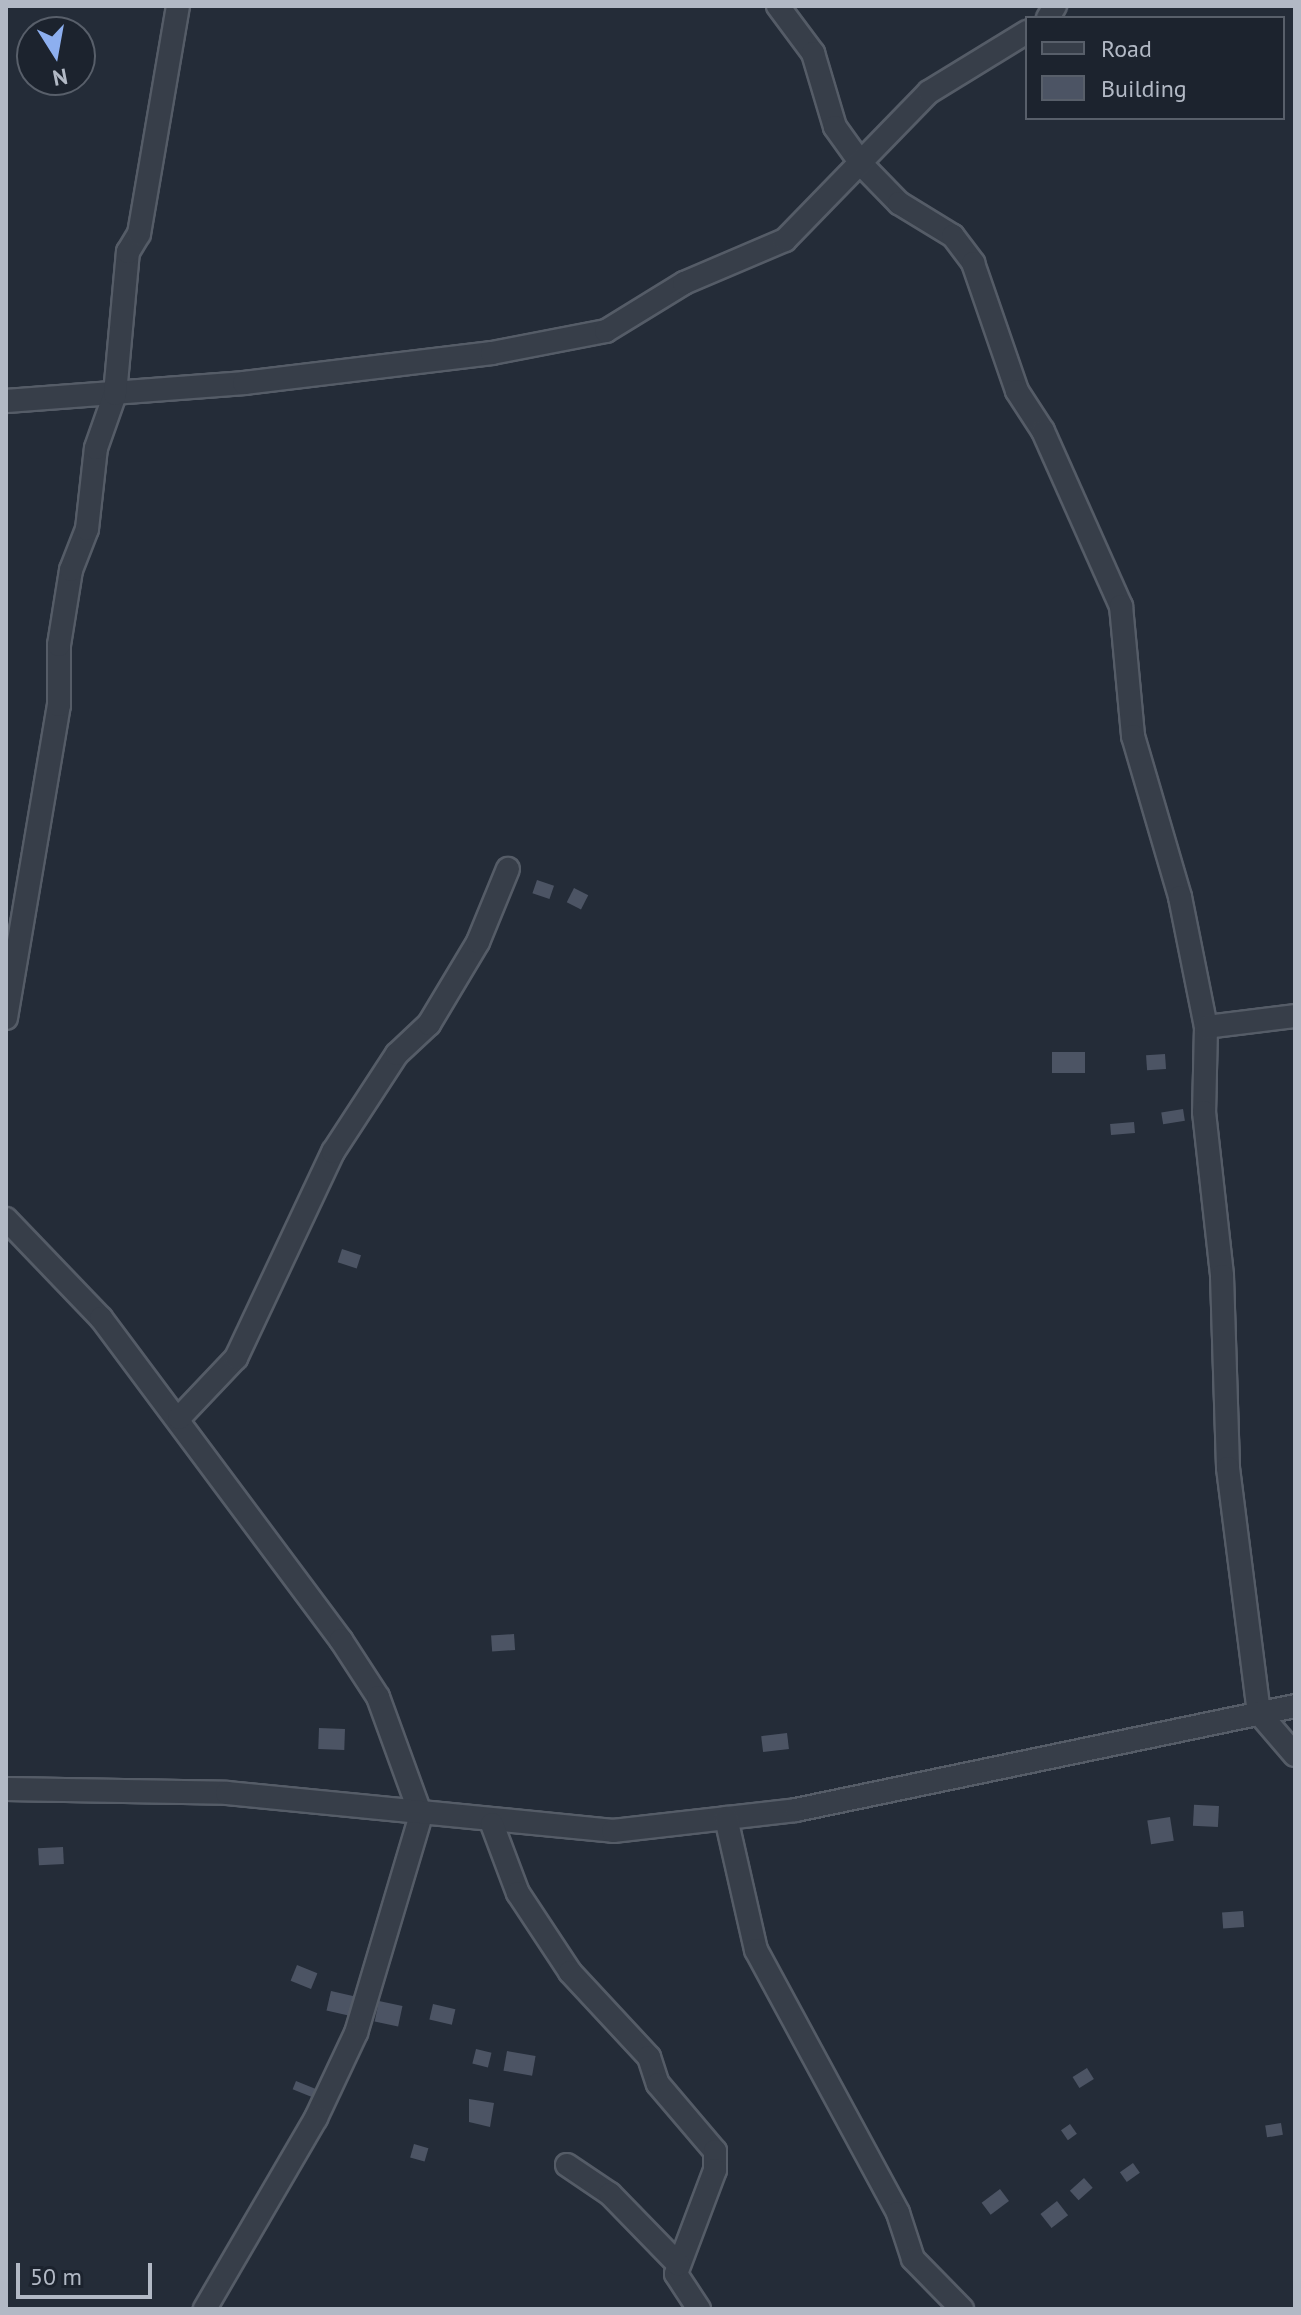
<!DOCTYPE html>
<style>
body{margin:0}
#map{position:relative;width:1301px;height:2315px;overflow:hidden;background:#242c38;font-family:"PT Sans",sans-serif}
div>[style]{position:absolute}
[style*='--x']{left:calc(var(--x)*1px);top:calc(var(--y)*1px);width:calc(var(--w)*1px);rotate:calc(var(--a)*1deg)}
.building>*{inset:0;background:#4c5464;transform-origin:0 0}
.roads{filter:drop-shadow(2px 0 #555c67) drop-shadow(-2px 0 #555c67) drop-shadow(0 2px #555c67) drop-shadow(0 -2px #555c67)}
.minor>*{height:22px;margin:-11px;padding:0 11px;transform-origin:11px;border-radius:11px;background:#373e49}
span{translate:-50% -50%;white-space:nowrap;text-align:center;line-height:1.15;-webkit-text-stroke:6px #1c232e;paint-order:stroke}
.frame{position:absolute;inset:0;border:8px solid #b2b9c5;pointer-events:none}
.legend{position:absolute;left:1025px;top:16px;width:260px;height:104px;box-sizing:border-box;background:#1c232e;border:2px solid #585f6a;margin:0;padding:10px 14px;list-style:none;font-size:24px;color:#b2b9c5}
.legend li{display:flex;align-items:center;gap:16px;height:40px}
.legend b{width:40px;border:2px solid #585f6a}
.north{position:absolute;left:16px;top:16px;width:80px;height:80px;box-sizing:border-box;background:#1c232e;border:2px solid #585f6a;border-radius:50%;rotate:169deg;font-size:22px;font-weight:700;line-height:32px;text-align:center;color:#b2b9c5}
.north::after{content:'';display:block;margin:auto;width:28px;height:36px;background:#8dafef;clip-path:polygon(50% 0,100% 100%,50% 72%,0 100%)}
.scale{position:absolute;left:16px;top:2263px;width:136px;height:36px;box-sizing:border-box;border:4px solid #b2b9c5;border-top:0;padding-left:10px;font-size:24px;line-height:28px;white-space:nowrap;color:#b2b9c5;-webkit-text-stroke:6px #1c232e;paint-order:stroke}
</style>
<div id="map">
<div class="building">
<div style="left:537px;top:880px;width:18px;height:14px;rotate:19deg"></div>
<div style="left:574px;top:888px;width:16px;height:16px;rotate:27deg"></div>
<div style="left:1052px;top:1052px;width:33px;height:21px"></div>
<div style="left:1165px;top:1054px;width:15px;height:19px;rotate:86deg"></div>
<div style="left:1183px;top:1109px;width:12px;height:22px;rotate:81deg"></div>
<div style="left:1134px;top:1122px;width:11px;height:24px;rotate:85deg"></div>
<div style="left:342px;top:1249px;width:20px;height:14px;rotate:18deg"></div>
<div style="left:514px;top:1634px;width:16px;height:23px;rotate:86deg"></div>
<div style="left:319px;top:1728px;width:26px;height:21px;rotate:2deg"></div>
<div style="left:787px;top:1733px;width:16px;height:26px;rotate:83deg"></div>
<div style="left:1219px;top:1806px;width:21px;height:25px;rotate:93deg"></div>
<div style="left:1170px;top:1817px;width:24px;height:23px;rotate:81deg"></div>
<div style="left:63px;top:1847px;width:17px;height:25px;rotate:87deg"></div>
<div style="left:1243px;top:1911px;width:16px;height:21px;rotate:86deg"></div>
<div style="left:297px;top:1965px;width:22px;height:17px;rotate:22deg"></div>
<div style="left:331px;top:1991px;width:27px;height:20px;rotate:13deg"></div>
<div style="left:379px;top:2001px;width:24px;height:21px;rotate:12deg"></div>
<div style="left:433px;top:2004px;width:23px;height:16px;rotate:13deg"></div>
<div style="left:476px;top:2049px;width:16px;height:15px;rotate:14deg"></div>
<div style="left:507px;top:2051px;width:29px;height:20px;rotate:10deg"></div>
<div style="left:1087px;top:2068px;width:13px;height:17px;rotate:58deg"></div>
<div style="left:296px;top:2081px;width:24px;height:9px;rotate:22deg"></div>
<div style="clip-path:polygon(469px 2099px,494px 2103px,490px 2127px,469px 2122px)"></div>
<div style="left:1281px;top:2123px;width:12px;height:16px;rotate:81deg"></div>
<div style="left:1070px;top:2124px;width:12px;height:11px;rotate:55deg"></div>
<div style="left:414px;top:2144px;width:15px;height:14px;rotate:16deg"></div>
<div style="left:1133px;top:2163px;width:12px;height:16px;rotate:55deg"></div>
<div style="left:1084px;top:2178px;width:13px;height:19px;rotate:48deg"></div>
<div style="left:1000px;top:2189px;width:15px;height:23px;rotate:53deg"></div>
<div style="left:1057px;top:2201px;width:18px;height:21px;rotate:52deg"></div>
</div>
<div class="roads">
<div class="minor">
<div style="--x:778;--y:6;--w:59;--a:53.3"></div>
<div style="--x:813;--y:53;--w:77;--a:73.4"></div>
<div style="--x:835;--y:127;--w:48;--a:54.3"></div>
<div style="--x:863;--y:166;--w:52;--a:45.8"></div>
<div style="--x:899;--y:203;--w:63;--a:31.4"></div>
<div style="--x:953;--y:236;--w:34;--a:53"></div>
<div style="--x:973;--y:263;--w:135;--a:71"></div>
<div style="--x:1017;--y:391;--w:48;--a:57"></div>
<div style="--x:1043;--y:431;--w:192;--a:66"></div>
<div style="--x:1121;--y:606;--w:131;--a:84.7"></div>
<div style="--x:1133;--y:736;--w:168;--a:73.7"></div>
<div style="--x:1180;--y:897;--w:133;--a:78.7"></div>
<div style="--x:1206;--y:1027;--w:85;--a:91.3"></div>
<div style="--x:1204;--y:1112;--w:165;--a:83.7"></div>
<div style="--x:1222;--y:1276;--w:192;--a:88.2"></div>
<div style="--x:1228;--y:1468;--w:247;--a:82.8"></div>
<div style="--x:1259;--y:1713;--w:55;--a:49.4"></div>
<div style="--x:1048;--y:18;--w:14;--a:-60"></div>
<div style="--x:6;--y:401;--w:239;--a:-4.3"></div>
<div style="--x:244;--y:383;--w:250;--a:-6.9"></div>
<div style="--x:492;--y:353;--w:116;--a:-10.9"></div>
<div style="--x:606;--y:331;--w:92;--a:-31.6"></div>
<div style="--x:684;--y:283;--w:110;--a:-23.1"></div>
<div style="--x:785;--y:240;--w:206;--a:-45.8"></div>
<div style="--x:929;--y:92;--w:115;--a:-31.5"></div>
<div style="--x:6;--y:1018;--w:317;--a:-80.4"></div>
<div style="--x:59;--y:705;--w:60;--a:-90"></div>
<div style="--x:59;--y:645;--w:76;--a:-80.9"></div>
<div style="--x:71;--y:570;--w:44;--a:-68.7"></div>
<div style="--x:87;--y:529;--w:81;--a:-83.7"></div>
<div style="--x:96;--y:448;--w:57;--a:-70.6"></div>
<div style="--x:115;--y:394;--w:143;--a:-84.8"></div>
<div style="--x:128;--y:252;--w:21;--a:-59"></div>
<div style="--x:139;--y:234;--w:231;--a:-80.3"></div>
<div style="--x:1206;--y:1027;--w:90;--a:-7"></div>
<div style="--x:6;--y:1219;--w:137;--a:46.2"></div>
<div style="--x:101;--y:1318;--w:402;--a:53.3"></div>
<div style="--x:341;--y:1640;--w:68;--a:57"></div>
<div style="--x:378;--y:1697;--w:126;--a:70"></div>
<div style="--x:421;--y:1815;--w:227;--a:106.6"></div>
<div style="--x:356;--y:2033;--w:94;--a:115.2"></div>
<div style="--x:316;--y:2118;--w:221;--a:120.2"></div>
<div style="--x:179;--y:1418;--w:83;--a:-46.5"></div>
<div style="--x:236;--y:1358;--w:228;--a:-64.8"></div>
<div style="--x:333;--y:1152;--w:117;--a:-56.9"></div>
<div style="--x:397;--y:1054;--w:44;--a:-43.2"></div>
<div style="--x:429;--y:1024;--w:96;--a:-59.1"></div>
<div style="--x:478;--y:942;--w:79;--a:-67.7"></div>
<div style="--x:6;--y:1789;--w:221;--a:1"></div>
<div style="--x:227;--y:1793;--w:388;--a:5.6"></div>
<div style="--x:613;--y:1831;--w:184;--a:-6.5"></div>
<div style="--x:796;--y:1810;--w:510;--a:-11.77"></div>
<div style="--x:726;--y:1818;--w:135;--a:77.2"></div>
<div style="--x:756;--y:1950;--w:299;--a:61.6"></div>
<div style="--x:898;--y:2213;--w:48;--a:71.9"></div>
<div style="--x:913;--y:2259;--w:70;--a:45.6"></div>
<div style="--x:492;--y:1824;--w:74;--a:69.4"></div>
<div style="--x:518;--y:1893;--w:95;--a:56.6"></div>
<div style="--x:570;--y:1972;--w:116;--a:47.1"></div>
<div style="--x:649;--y:2057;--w:28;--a:72"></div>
<div style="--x:658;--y:2084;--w:88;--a:49.6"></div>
<div style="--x:715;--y:2151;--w:19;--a:90"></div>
<div style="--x:715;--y:2170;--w:111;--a:110.6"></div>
<div style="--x:676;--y:2274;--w:42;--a:56.7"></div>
<div style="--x:567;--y:2165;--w:52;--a:34"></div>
<div style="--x:610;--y:2194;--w:98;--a:45.8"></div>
</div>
</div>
<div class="frame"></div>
<ul class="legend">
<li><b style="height:10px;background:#373e49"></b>Road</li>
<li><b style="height:22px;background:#4c5464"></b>Building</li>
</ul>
<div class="north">N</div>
<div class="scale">50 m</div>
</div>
